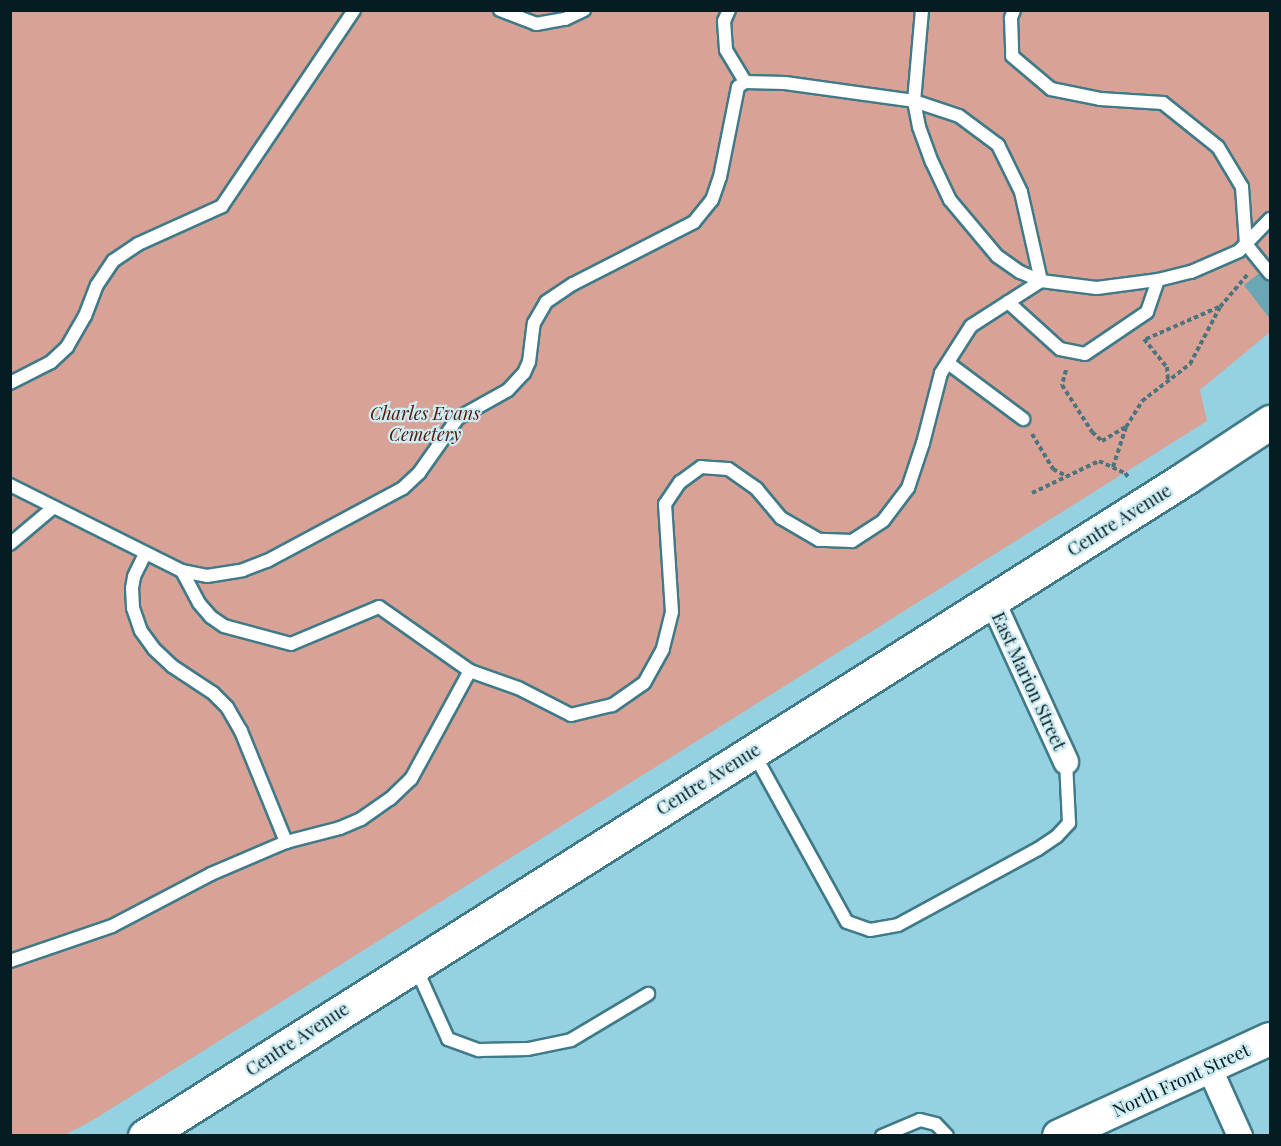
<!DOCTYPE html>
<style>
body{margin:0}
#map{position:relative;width:1281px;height:1146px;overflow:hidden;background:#95d1e0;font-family:"Playfair Display",serif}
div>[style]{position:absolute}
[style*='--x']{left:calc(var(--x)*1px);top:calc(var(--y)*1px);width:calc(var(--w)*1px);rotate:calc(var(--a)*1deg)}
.green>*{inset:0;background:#d8a396}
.building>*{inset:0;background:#6aa6b4}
.path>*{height:4px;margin-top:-2px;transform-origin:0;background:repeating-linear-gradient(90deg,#4a747e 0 4.5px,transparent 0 7.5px)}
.roads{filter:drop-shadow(2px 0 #3f7a88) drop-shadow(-2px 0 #3f7a88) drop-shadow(0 2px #3f7a88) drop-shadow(0 -2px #3f7a88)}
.service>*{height:12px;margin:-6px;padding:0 6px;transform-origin:6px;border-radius:6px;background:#fff}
.minor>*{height:24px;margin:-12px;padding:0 12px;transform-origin:12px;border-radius:12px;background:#fff}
.tertiary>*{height:32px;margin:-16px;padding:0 16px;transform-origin:16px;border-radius:16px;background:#fff}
.primary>*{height:33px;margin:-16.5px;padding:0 16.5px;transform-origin:16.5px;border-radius:16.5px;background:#fff}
span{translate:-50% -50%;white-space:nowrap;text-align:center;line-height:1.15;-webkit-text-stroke:4.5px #cfecf3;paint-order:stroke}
.park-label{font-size:18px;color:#511608;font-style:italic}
.street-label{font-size:18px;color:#041c22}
.frame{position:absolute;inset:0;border:12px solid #041c22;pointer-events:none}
</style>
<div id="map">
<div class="green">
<div style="clip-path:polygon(10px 11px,1270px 11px,1270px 332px,1200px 390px,1207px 421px,93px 1120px,65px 1135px,11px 1135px)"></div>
</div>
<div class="building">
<div style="clip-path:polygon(1270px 265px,1270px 319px,1244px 285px)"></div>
</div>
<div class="path">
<div style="--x:1144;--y:339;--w:36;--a:51"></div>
<div style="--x:1167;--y:367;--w:13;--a:86"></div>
<div style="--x:1146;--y:339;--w:80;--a:-23.7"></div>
<div style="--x:1066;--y:370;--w:16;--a:105"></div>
<div style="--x:1062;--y:385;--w:56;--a:57.4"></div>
<div style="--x:1092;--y:432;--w:13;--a:42"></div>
<div style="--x:1102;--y:441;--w:27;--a:-31"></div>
<div style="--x:1032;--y:434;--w:41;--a:59"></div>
<div style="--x:1053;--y:469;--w:15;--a:28"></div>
<div style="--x:1113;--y:467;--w:42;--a:-72"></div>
<div style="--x:1126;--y:427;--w:31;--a:-58"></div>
<div style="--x:1142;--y:401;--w:61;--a:-37.6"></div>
<div style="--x:1190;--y:364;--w:64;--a:-62.2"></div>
<div style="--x:1220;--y:307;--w:42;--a:-49.8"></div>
<div style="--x:1032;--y:493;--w:74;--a:-25.5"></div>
<div style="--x:1099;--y:461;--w:29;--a:25"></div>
<div style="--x:1125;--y:473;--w:6;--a:51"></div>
</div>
<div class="roads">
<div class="service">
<div style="--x:500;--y:10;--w:39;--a:21"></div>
<div style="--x:536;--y:24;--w:29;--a:-10"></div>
<div style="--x:565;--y:19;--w:21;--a:-25"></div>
<div style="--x:729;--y:10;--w:12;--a:114"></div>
<div style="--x:724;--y:21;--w:29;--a:86"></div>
<div style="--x:726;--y:50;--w:37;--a:59"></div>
<div style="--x:922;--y:10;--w:91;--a:95"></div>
<div style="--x:914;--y:101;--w:26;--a:79"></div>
<div style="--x:919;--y:127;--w:37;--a:70"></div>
<div style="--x:932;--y:162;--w:42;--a:64.7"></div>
<div style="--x:950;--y:200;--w:73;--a:50"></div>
<div style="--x:997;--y:256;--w:28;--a:35"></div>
<div style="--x:1020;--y:272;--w:23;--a:23"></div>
<div style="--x:1041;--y:281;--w:56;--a:7.1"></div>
<div style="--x:1097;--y:288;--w:62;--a:-7.5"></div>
<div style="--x:1158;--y:280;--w:34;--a:-14"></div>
<div style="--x:1191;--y:272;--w:52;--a:-23.6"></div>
<div style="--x:1239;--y:251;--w:45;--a:-45.9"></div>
<div style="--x:1014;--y:10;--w:9;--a:111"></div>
<div style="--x:1011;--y:18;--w:38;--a:88"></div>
<div style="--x:1012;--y:56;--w:51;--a:40.2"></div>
<div style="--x:1051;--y:89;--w:50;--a:11.5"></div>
<div style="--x:1100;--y:99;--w:63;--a:3.6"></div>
<div style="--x:1163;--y:103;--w:70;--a:38.7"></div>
<div style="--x:1218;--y:147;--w:47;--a:59"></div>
<div style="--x:1242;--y:187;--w:57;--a:86"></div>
<div style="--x:1246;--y:244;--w:38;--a:51"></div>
<div style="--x:1008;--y:302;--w:70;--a:42.1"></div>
<div style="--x:1060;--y:349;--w:25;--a:11"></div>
<div style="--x:1085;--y:354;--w:75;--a:-34.1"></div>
<div style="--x:1147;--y:312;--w:34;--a:-71"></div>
<div style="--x:948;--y:363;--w:94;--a:36.7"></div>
<div style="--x:10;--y:383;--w:46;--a:-27.1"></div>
<div style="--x:51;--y:362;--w:22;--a:-43"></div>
<div style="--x:67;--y:347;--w:36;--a:-60"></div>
<div style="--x:85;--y:316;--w:33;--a:-69"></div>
<div style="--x:97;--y:285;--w:29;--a:-56"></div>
<div style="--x:113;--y:261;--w:30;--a:-34"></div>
<div style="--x:138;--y:244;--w:92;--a:-24.3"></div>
<div style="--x:222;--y:206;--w:236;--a:-56"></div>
<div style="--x:10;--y:485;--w:192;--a:26.6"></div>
<div style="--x:182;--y:571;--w:25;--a:11"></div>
<div style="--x:207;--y:576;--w:36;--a:-9"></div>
<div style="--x:243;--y:570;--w:26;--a:-21"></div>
<div style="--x:267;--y:561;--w:154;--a:-28.2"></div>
<div style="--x:403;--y:488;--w:22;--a:-43"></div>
<div style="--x:419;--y:473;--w:67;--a:-54.7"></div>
<div style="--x:458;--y:418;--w:57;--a:-29.2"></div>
<div style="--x:508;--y:390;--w:23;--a:-47"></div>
<div style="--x:524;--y:373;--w:12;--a:-66"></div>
<div style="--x:529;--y:362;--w:39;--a:-83"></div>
<div style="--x:534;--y:323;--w:24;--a:-60"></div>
<div style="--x:546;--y:302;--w:32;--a:-34"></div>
<div style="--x:573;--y:284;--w:136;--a:-27.1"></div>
<div style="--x:694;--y:222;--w:28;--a:-51"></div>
<div style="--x:712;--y:200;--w:24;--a:-71"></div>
<div style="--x:720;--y:177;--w:92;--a:-78.7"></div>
<div style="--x:738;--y:87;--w:9;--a:-36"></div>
<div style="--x:745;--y:82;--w:40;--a:1.4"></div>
<div style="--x:785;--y:83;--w:130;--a:7.9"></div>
<div style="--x:914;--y:101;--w:47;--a:18.4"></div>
<div style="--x:959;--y:116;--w:49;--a:36.6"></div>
<div style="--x:998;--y:145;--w:52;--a:63.9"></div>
<div style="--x:1021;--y:192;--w:91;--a:77.3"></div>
<div style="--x:1041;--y:281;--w:83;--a:147.3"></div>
<div style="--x:971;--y:326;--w:56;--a:122.6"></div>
<div style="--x:941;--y:373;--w:72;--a:104.4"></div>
<div style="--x:923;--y:443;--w:47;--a:108.4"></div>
<div style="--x:908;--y:488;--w:41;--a:127.1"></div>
<div style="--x:883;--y:521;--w:37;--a:147"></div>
<div style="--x:852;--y:541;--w:33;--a:-178"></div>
<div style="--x:819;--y:540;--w:44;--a:-149.9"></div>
<div style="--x:781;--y:518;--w:38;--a:-130"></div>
<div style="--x:757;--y:489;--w:35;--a:-145"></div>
<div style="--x:728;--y:469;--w:27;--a:-176"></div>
<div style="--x:701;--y:467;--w:26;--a:144"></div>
<div style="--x:680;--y:482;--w:27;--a:124"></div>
<div style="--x:665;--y:504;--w:108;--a:86.3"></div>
<div style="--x:672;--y:612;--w:38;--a:104"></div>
<div style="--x:663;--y:649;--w:39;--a:119"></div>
<div style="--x:644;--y:683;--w:39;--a:145"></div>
<div style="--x:612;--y:705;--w:42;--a:166.3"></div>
<div style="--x:571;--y:715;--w:59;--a:-153"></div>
<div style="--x:518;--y:688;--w:51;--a:-160.5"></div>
<div style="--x:470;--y:671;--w:111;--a:-144.9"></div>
<div style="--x:379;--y:607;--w:95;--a:157.2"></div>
<div style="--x:291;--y:644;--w:69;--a:-165"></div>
<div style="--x:224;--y:626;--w:16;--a:-145"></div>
<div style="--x:211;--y:617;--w:18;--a:-131"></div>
<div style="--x:199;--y:603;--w:36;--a:-118"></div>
<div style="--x:10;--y:544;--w:57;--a:-40.1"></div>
<div style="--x:145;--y:554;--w:25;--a:116"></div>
<div style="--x:134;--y:577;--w:11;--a:100"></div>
<div style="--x:132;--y:588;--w:20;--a:87"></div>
<div style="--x:133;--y:608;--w:24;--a:71"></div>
<div style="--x:141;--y:631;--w:22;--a:54"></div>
<div style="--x:154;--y:649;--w:25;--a:43"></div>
<div style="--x:172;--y:666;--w:49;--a:33.4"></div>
<div style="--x:213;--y:693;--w:20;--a:45"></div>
<div style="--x:227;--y:707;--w:28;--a:60"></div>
<div style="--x:241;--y:731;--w:120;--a:67.9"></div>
<div style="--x:753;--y:752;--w:194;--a:61.1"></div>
<div style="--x:847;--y:922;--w:24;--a:19"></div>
<div style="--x:870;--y:930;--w:28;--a:-10"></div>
<div style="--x:898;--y:925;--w:159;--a:-28.5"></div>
<div style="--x:1038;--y:849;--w:23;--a:-34"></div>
<div style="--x:1057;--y:836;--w:18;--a:-47"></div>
<div style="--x:1069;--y:823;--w:61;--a:-92.8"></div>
<div style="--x:10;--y:961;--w:108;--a:-18.9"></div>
<div style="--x:112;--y:926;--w:112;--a:-27.7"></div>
<div style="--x:211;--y:874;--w:82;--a:-23.1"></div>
<div style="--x:286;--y:842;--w:56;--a:-14.5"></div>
<div style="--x:340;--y:828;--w:23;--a:-23"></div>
<div style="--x:361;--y:819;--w:35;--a:-35"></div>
<div style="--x:390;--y:799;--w:29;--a:-44"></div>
<div style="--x:411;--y:779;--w:123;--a:-61.4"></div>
<div style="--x:416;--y:968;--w:78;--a:65.7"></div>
<div style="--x:448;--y:1039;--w:33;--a:20"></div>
<div style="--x:479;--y:1050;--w:49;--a:-1.2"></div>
<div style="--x:528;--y:1049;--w:44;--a:-11.8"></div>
<div style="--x:571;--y:1040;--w:90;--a:-30.9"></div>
<div style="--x:882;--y:1136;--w:41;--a:-22.8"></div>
<div style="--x:920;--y:1120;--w:16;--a:14"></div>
<div style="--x:936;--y:1124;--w:16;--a:47"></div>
</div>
<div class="minor">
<div style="--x:992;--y:600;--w:178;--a:65.4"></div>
<div style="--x:1209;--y:1067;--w:76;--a:65.8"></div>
</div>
<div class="tertiary">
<div style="--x:1059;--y:1136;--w:232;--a:-24.7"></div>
</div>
<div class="primary">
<div style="--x:145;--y:1136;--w:1233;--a:-32.31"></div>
<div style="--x:1187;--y:477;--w:100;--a:-33.5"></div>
</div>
</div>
<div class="park-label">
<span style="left:425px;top:424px">Charles Evans<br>Cemetery</span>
</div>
<div class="street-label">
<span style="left:1119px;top:520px;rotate:-32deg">Centre Avenue</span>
<span style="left:1029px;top:681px;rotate:65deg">East Marion Street</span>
<span style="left:708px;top:779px;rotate:-32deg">Centre Avenue</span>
<span style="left:297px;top:1039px;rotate:-33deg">Centre Avenue</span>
<span style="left:1181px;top:1080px;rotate:-25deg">North Front Street</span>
</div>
<div class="frame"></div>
</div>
